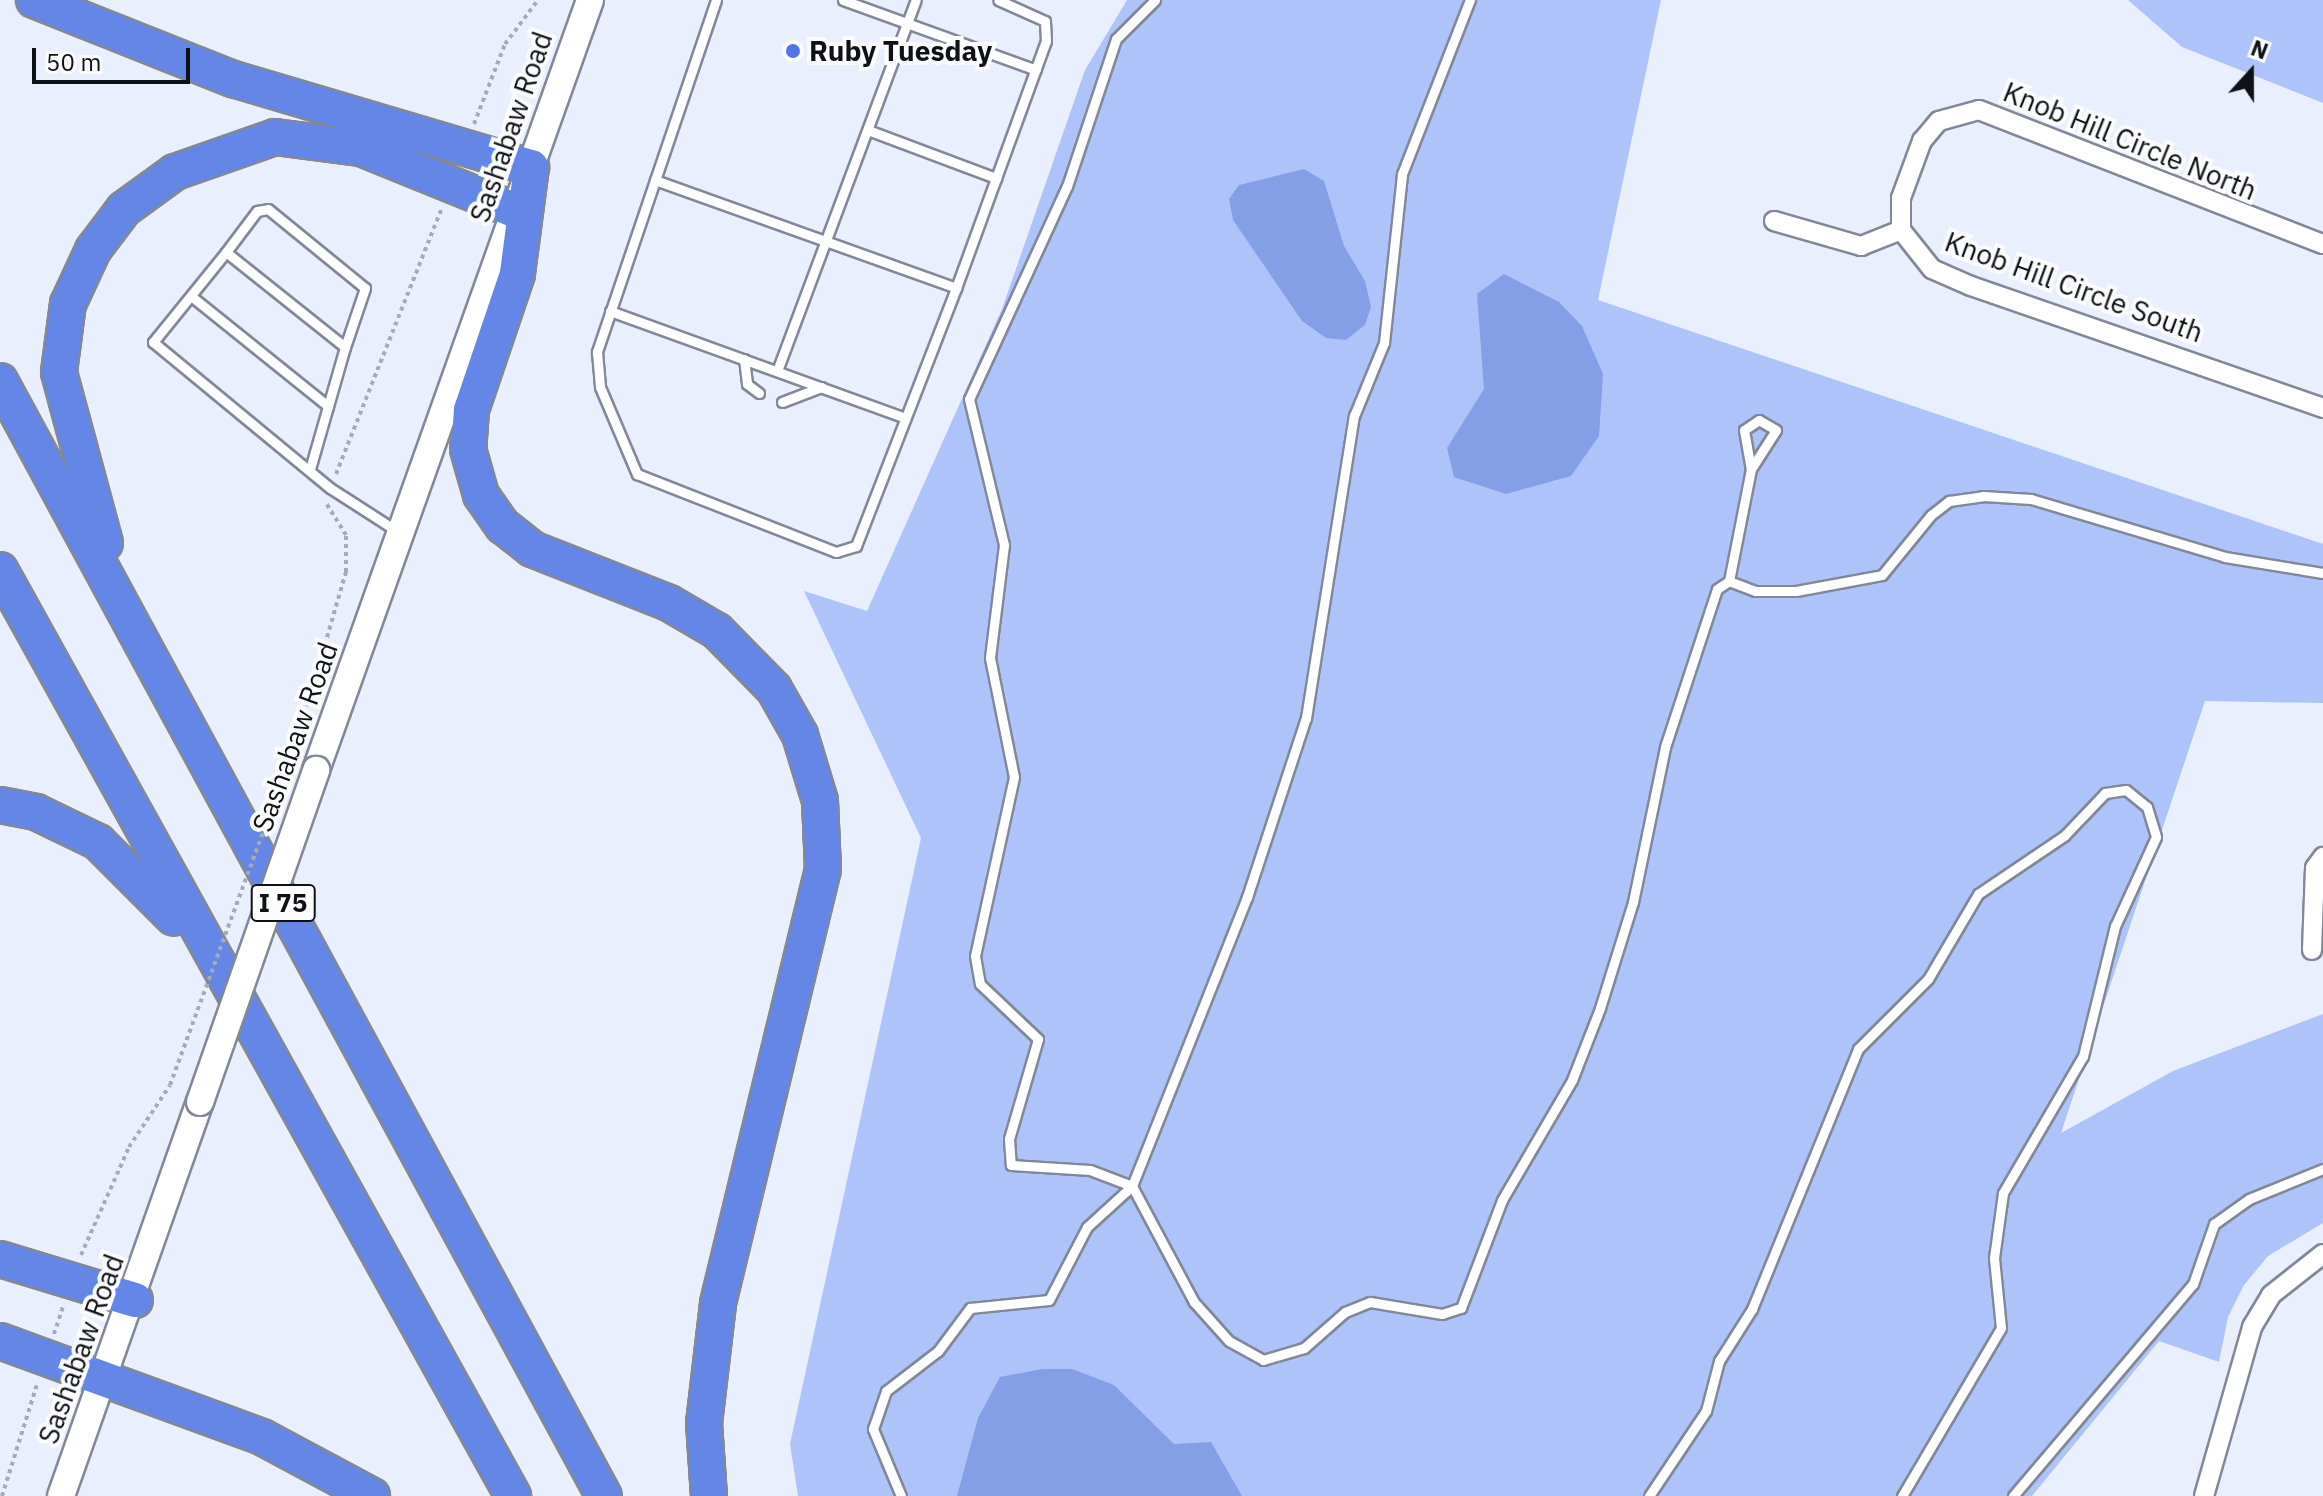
<!DOCTYPE html>
<style>
body{margin:0}
#map{position:relative;width:2323px;height:1496px;overflow:hidden;background:#e9effc;font-family:"IBM Plex Sans",sans-serif}
div>[style]{position:absolute}
[style*='--x']{left:calc(var(--x)*1px);top:calc(var(--y)*1px);width:calc(var(--w)*1px);rotate:calc(var(--a)*1deg)}
.green>*{inset:0;background:#adc3fa}
.water>*{inset:0;background:#849fe5}
.path>*{height:4px;margin-top:-2px;transform-origin:0;background:repeating-linear-gradient(90deg,#a6abb6 0 4px,transparent 0 8px)}
.roads{filter:drop-shadow(2px 0 #828897) drop-shadow(-2px 0 #828897) drop-shadow(0 2px #828897) drop-shadow(0 -2px #828897)}
.lane>*{height:9px;margin:-4.5px;padding:0 4.5px;transform-origin:4.5px;border-radius:4.5px;background:#fff}
.street>*{height:18px;margin:-9px;padding:0 9px;transform-origin:9px;border-radius:9px;background:#fff}
.secondary>*{height:26px;margin:-13px;padding:0 13px;transform-origin:13px;border-radius:13px;background:#fff}
.highway>*{height:34px;margin:-17px;padding:0 17px;transform-origin:17px;border-radius:17px;background:#6486e7}
.path-bridge>*{height:4px;margin-top:-2px;transform-origin:0;background:repeating-linear-gradient(90deg,#a6abb6 0 4px,transparent 0 8px)}
.bridges{filter:drop-shadow(2px 0 #828897) drop-shadow(-2px 0 #828897) drop-shadow(0 2px #828897) drop-shadow(0 -2px #828897)}
.secondary-bridge>*{height:26px;margin:-13px;padding:0 13px;transform-origin:13px;border-radius:13px;background:#fff}
.dots>*{width:22px;height:22px;translate:-50% -50%;box-sizing:border-box;border:4px solid #fcfcfc;border-radius:50%}
span{translate:-50% -50%;white-space:nowrap;text-align:center;line-height:1.15;-webkit-text-stroke:8px #fcfcfc;paint-order:stroke}
.shield-label span{padding:2px 6px;background:#fcfcfc;border:2px solid;border-radius:6px;-webkit-text-stroke-width:0}
.shield-label{font-size:26px;color:#0f1117;font-weight:700}
.poi-label{font-size:28px;color:#0f1117;font-weight:700}
.left{translate:0 -50%;text-align:left}
.street-label{font-size:28px;color:#0f1117}
.north{position:absolute;left:2211px;top:32px;width:80px;height:80px;-webkit-text-stroke:6px #fcfcfc;paint-order:stroke;rotate:21deg;font-size:22px;font-weight:700;line-height:32px;text-align:center;color:#0f1117}
.north::after{content:'';display:block;margin:auto;width:28px;height:36px;background:#0f1117;clip-path:polygon(50% 0,100% 100%,50% 72%,0 100%)}
.scale{position:absolute;left:32px;top:48px;width:158px;height:36px;box-sizing:border-box;border:4px solid #0f1117;border-top:0;padding-left:10px;font-size:24px;line-height:28px;white-space:nowrap;color:#0f1117;-webkit-text-stroke:6px #fcfcfc;paint-order:stroke}
</style>
<div id="map">
<div class="green">
<div style="clip-path:polygon(1127px 0,1661px 0,1598px 300px,2323px 544px,2323px 703px,2205px 701px,2061px 1133px,2173px 1071px,2323px 1014px,2323px 1223px,2268px 1256px,2244px 1285px,2228px 1317px,2219px 1362px,2159px 1341px,2032px 1496px,798px 1496px,790px 1444px,921px 838px,804px 591px,867px 611px,1002px 309px,1085px 70px)"></div>
<div style="clip-path:polygon(2128px 0,2323px 0,2323px 103px,2182px 47px)"></div>
</div>
<div class="water">
<div style="clip-path:polygon(1304px 169px,1324px 181px,1344px 246px,1365px 281px,1371px 307px,1365px 325px,1346px 340px,1326px 338px,1302px 321px,1233px 220px,1229px 199px,1239px 185px)"></div>
<div style="clip-path:polygon(1504px 274px,1559px 302px,1582px 326px,1603px 374px,1599px 436px,1571px 476px,1506px 494px,1454px 477px,1447px 448px,1484px 389px,1477px 294px)"></div>
<div style="clip-path:polygon(1042px 1369px,1072px 1369px,1114px 1385px,1174px 1444px,1211px 1442px,1242px 1496px,957px 1496px,978px 1418px,1000px 1377px)"></div>
</div>
<div class="path">
<div style="--x:474;--y:124;--w:86;--a:-68.8"></div>
<div style="--x:505;--y:44;--w:55;--a:-53.1"></div>
<div style="--x:336;--y:474;--w:286;--a:-68.3"></div>
<div style="--x:298;--y:737;--w:172;--a:-73.8"></div>
<div style="--x:346;--y:572;--w:37;--a:-90"></div>
<div style="--x:346;--y:535;--w:40;--a:-122"></div>
<div style="--x:81;--y:1255;--w:118;--a:-66"></div>
<div style="--x:129;--y:1147;--w:74;--a:-56.5"></div>
<div style="--x:54;--y:1334;--w:32;--a:-72"></div>
<div style="--x:2;--y:1496;--w:117;--a:-72.6"></div>
</div>
<div class="roads">
<div class="lane">
<div style="--x:716;--y:0;--w:372;--a:108.7"></div>
<div style="--x:597;--y:352;--w:35;--a:85"></div>
<div style="--x:600;--y:387;--w:95;--a:67"></div>
<div style="--x:637;--y:474;--w:214;--a:21.4"></div>
<div style="--x:836;--y:552;--w:21;--a:-17"></div>
<div style="--x:856;--y:546;--w:277;--a:-68.8"></div>
<div style="--x:843;--y:0;--w:205;--a:19.9"></div>
<div style="--x:1155;--y:0;--w:55;--a:135"></div>
<div style="--x:1116;--y:39;--w:155;--a:108.4"></div>
<div style="--x:1067;--y:186;--w:234;--a:114.7"></div>
<div style="--x:969;--y:399;--w:150;--a:76.5"></div>
<div style="--x:1004;--y:545;--w:114;--a:97.1"></div>
<div style="--x:990;--y:658;--w:121;--a:78.6"></div>
<div style="--x:1014;--y:777;--w:183;--a:102.3"></div>
<div style="--x:975;--y:956;--w:28;--a:80"></div>
<div style="--x:980;--y:984;--w:80;--a:43.5"></div>
<div style="--x:1038;--y:1039;--w:104;--a:106.2"></div>
<div style="--x:1009;--y:1139;--w:26;--a:86"></div>
<div style="--x:1011;--y:1165;--w:79;--a:3.6"></div>
<div style="--x:1090;--y:1170;--w:45;--a:20.9"></div>
<div style="--x:1132;--y:1186;--w:132;--a:61.9"></div>
<div style="--x:1194;--y:1302;--w:52;--a:48.1"></div>
<div style="--x:1229;--y:1341;--w:39;--a:29"></div>
<div style="--x:1263;--y:1360;--w:43;--a:-16.3"></div>
<div style="--x:1304;--y:1348;--w:55;--a:-41.3"></div>
<div style="--x:1345;--y:1312;--w:27;--a:-22"></div>
<div style="--x:1370;--y:1302;--w:73;--a:9.5"></div>
<div style="--x:1442;--y:1314;--w:20;--a:-18"></div>
<div style="--x:1461;--y:1308;--w:116;--a:-69.2"></div>
<div style="--x:1502;--y:1200;--w:139;--a:-59.7"></div>
<div style="--x:1572;--y:1080;--w:77;--a:-68.7"></div>
<div style="--x:1600;--y:1008;--w:111;--a:-72.7"></div>
<div style="--x:1633;--y:902;--w:158;--a:-78.3"></div>
<div style="--x:1665;--y:747;--w:166;--a:-71.8"></div>
<div style="--x:1717;--y:589;--w:14;--a:-34"></div>
<div style="--x:1729;--y:581;--w:114;--a:-78.9"></div>
<div style="--x:1751;--y:469;--w:46;--a:-57.3"></div>
<div style="--x:1776;--y:430;--w:20;--a:-150"></div>
<div style="--x:1759;--y:420;--w:18;--a:146"></div>
<div style="--x:1744;--y:430;--w:40;--a:80"></div>
<div style="--x:868;--y:130;--w:137;--a:20.6"></div>
<div style="--x:655;--y:180;--w:320;--a:19.7"></div>
<div style="--x:956;--y:288;--w:263;--a:-70"></div>
<div style="--x:1046;--y:41;--w:20;--a:-93"></div>
<div style="--x:1045;--y:21;--w:51;--a:-155.9"></div>
<div style="--x:226;--y:252;--w:51;--a:-52.9"></div>
<div style="--x:257;--y:211;--w:11;--a:-10"></div>
<div style="--x:268;--y:209;--w:125;--a:39.2"></div>
<div style="--x:365;--y:288;--w:62;--a:108.7"></div>
<div style="--x:191;--y:296;--w:176;--a:38.8"></div>
<div style="--x:610;--y:311;--w:314;--a:19.9"></div>
<div style="--x:744;--y:359;--w:25;--a:83"></div>
<div style="--x:747;--y:384;--w:15;--a:37"></div>
<div style="--x:777;--y:371;--w:396;--a:-69.5"></div>
<div style="--x:782;--y:402;--w:42;--a:-21"></div>
<div style="--x:310;--y:469;--w:127;--a:-74"></div>
<div style="--x:345;--y:347;--w:152;--a:-141.4"></div>
<div style="--x:226;--y:252;--w:116;--a:129"></div>
<div style="--x:153;--y:342;--w:229;--a:39.5"></div>
<div style="--x:330;--y:488;--w:80;--a:32.7"></div>
<div style="--x:1729;--y:581;--w:28;--a:21"></div>
<div style="--x:1755;--y:591;--w:41;--a:0"></div>
<div style="--x:1796;--y:591;--w:87;--a:-10.5"></div>
<div style="--x:1882;--y:575;--w:77;--a:-50.8"></div>
<div style="--x:1931;--y:515;--w:23;--a:-38"></div>
<div style="--x:1949;--y:501;--w:34;--a:-8"></div>
<div style="--x:1983;--y:496;--w:48;--a:3.6"></div>
<div style="--x:2031;--y:499;--w:202;--a:16.6"></div>
<div style="--x:2225;--y:557;--w:99;--a:9.3"></div>
<div style="--x:1132;--y:1186;--w:311;--a:-68.3"></div>
<div style="--x:1247;--y:897;--w:188;--a:-71.8"></div>
<div style="--x:1306;--y:718;--w:306;--a:-81"></div>
<div style="--x:1354;--y:416;--w:79;--a:-67.7"></div>
<div style="--x:1384;--y:343;--w:170;--a:-83.9"></div>
<div style="--x:1402;--y:174;--w:187;--a:-68.7"></div>
<div style="--x:901;--y:1496;--w:73;--a:-112.7"></div>
<div style="--x:873;--y:1429;--w:40;--a:-71.1"></div>
<div style="--x:886;--y:1391;--w:66;--a:-37.6"></div>
<div style="--x:938;--y:1351;--w:54;--a:-53.3"></div>
<div style="--x:970;--y:1308;--w:79;--a:-5.8"></div>
<div style="--x:1049;--y:1300;--w:82;--a:-62.5"></div>
<div style="--x:1087;--y:1227;--w:61;--a:-42.3"></div>
<div style="--x:1649;--y:1496;--w:102;--a:-56.2"></div>
<div style="--x:1706;--y:1411;--w:52;--a:-75.4"></div>
<div style="--x:1719;--y:1361;--w:62;--a:-57.6"></div>
<div style="--x:1752;--y:1309;--w:281;--a:-67.8"></div>
<div style="--x:1858;--y:1049;--w:99;--a:-45"></div>
<div style="--x:1928;--y:979;--w:99;--a:-59.5"></div>
<div style="--x:1978;--y:894;--w:104;--a:-34"></div>
<div style="--x:2064;--y:836;--w:59;--a:-46.4"></div>
<div style="--x:2105;--y:793;--w:21;--a:-8"></div>
<div style="--x:2126;--y:790;--w:27;--a:39"></div>
<div style="--x:2147;--y:807;--w:31;--a:73"></div>
<div style="--x:2156;--y:837;--w:98;--a:114.7"></div>
<div style="--x:2115;--y:926;--w:134;--a:103.8"></div>
<div style="--x:2083;--y:1056;--w:159;--a:120.3"></div>
<div style="--x:2003;--y:1193;--w:66;--a:97.9"></div>
<div style="--x:1994;--y:1258;--w:70;--a:84.3"></div>
<div style="--x:2001;--y:1328;--w:195;--a:120.5"></div>
<div style="--x:2013;--y:1496;--w:278;--a:-49.7"></div>
<div style="--x:2193;--y:1284;--w:64;--a:-70.7"></div>
<div style="--x:2214;--y:1224;--w:43;--a:-35.5"></div>
<div style="--x:2249;--y:1199;--w:80;--a:-22.1"></div>
</div>
<div class="street">
<div style="--x:1774;--y:221;--w:91;--a:16"></div>
<div style="--x:1861;--y:246;--w:43;--a:-21.8"></div>
<div style="--x:1901;--y:230;--w:50;--a:51.5"></div>
<div style="--x:1932;--y:269;--w:43;--a:23.6"></div>
<div style="--x:1971;--y:286;--w:373;--a:19.1"></div>
<div style="--x:1901;--y:230;--w:32;--a:-90"></div>
<div style="--x:1901;--y:198;--w:61;--a:-69.8"></div>
<div style="--x:1922;--y:141;--w:26;--a:-50"></div>
<div style="--x:1939;--y:121;--w:41;--a:-15.4"></div>
<div style="--x:1979;--y:110;--w:369;--a:21.3"></div>
<div style="--x:2312;--y:950;--w:82;--a:-87.9"></div>
<div style="--x:2315;--y:868;--w:14;--a:-54"></div>
<div style="--x:2204;--y:1496;--w:176;--a:-74.1"></div>
<div style="--x:2252;--y:1327;--w:37;--a:-59"></div>
<div style="--x:2271;--y:1295;--w:66;--a:-38.3"></div>
</div>
<div class="secondary">
<div style="--x:316;--y:770;--w:817;--a:-70.41"></div>
<div style="--x:61;--y:1496;--w:418;--a:-70.6"></div>
</div>
<div class="highway">
<div style="--x:34;--y:0;--w:214;--a:21.7"></div>
<div style="--x:233;--y:79;--w:311;--a:16.5"></div>
<div style="--x:531;--y:167;--w:108;--a:97.5"></div>
<div style="--x:517;--y:274;--w:144;--a:108.7"></div>
<div style="--x:471;--y:410;--w:39;--a:94"></div>
<div style="--x:468;--y:449;--w:48;--a:74.2"></div>
<div style="--x:481;--y:495;--w:38;--a:55"></div>
<div style="--x:503;--y:526;--w:37;--a:38"></div>
<div style="--x:532;--y:549;--w:147;--a:21.5"></div>
<div style="--x:669;--y:603;--w:56;--a:30.3"></div>
<div style="--x:717;--y:631;--w:81;--a:45.5"></div>
<div style="--x:774;--y:689;--w:53;--a:60.5"></div>
<div style="--x:800;--y:735;--w:69;--a:73.1"></div>
<div style="--x:820;--y:801;--w:68;--a:87.5"></div>
<div style="--x:823;--y:869;--w:447;--a:103.6"></div>
<div style="--x:718;--y:1304;--w:120;--a:96.7"></div>
<div style="--x:704;--y:1423;--w:73;--a:86.1"></div>
<div style="--x:0;--y:381;--w:1268;--a:61.56"></div>
<div style="--x:105;--y:543;--w:177;--a:-105.1"></div>
<div style="--x:59;--y:372;--w:69;--a:-82.5"></div>
<div style="--x:68;--y:304;--w:60;--a:-65.2"></div>
<div style="--x:93;--y:250;--w:51;--a:-52.9"></div>
<div style="--x:124;--y:209;--w:63;--a:-36"></div>
<div style="--x:175;--y:172;--w:106;--a:-19.3"></div>
<div style="--x:275;--y:137;--w:87;--a:7.3"></div>
<div style="--x:361;--y:148;--w:167;--a:22.1"></div>
<div style="--x:0;--y:570;--w:1059;--a:61.01"></div>
<div style="--x:0;--y:805;--w:37;--a:11"></div>
<div style="--x:36;--y:812;--w:69;--a:25.8"></div>
<div style="--x:98;--y:842;--w:107;--a:45"></div>
<div style="--x:0;--y:1259;--w:141;--a:16.9"></div>
<div style="--x:0;--y:1341;--w:279;--a:20.1"></div>
<div style="--x:262;--y:1437;--w:125;--a:28.2"></div>
</div>
</div>
<div class="path-bridge">
<div style="--x:170;--y:1085;--w:371;--a:-69.8"></div>
</div>
<div class="bridges">
<div class="secondary-bridge">
<div style="--x:200;--y:1102;--w:352;--a:-70.7"></div>
</div>
</div>
<div class="dots">
<div style="left:793px;top:51px;background:#5174e8"></div>
</div>
<div class="shield-label">
<span style="left:283px;top:903px">I 75</span>
</div>
<div class="poi-label">
<span class="left" style="left:809px;top:51px">Ruby Tuesday</span>
</div>
<div class="street-label">
<span style="left:511px;top:127px;rotate:-71deg">Sashabaw Road</span>
<span style="left:2130px;top:141px;rotate:22deg">Knob Hill Circle North</span>
<span style="left:2074px;top:287px;rotate:20deg">Knob Hill Circle South</span>
<span style="left:295px;top:737px;rotate:-70deg">Sashabaw Road</span>
<span style="left:81px;top:1349px;rotate:-70deg">Sashabaw Road</span>
</div>
<div class="north">N</div>
<div class="scale">50 m</div>
</div>
